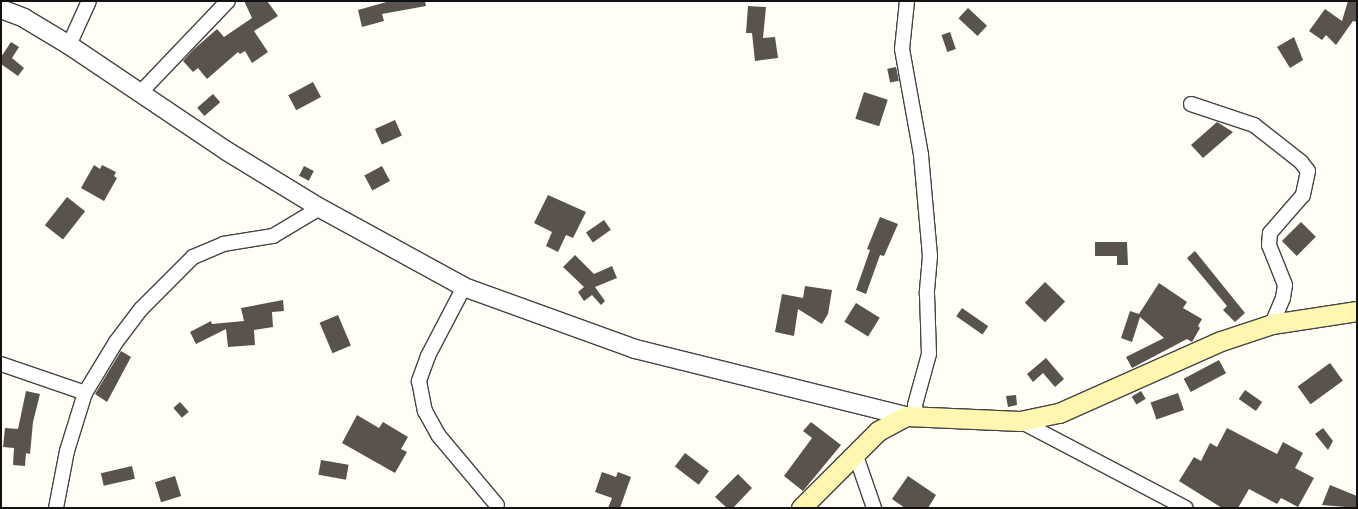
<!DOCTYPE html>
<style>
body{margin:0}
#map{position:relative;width:1358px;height:509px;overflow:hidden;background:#fffdf5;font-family:"Roboto Serif",serif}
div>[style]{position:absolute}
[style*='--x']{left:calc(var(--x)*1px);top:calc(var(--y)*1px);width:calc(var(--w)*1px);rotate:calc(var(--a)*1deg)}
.building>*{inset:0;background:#5a524d;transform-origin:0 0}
.roads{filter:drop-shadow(1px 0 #444) drop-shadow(-1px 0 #444) drop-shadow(0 1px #444) drop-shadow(0 -1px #444)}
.minor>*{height:14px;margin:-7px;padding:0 7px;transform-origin:7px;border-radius:7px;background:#fff}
.tertiary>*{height:18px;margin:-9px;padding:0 9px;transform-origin:9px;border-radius:9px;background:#fff}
.secondary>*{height:19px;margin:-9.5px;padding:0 9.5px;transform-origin:9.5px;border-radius:9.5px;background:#fff6b0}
span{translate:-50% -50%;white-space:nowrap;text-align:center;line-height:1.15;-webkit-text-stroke:5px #fff;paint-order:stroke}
.frame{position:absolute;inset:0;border:2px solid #111;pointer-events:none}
</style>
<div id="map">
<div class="building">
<div style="clip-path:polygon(244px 1px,267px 1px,278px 16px,254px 31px,268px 52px,252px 63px,245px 51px,240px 54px,238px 52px,207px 79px,198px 68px,193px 72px,183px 61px,193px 50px,217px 29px,224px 37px,252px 18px)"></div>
<div style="clip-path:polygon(390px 1px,425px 1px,426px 6px,382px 14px,384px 21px,362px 27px,358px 10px)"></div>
<div style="clip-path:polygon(1348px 1px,1357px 1px,1357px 22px,1353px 21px,1336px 45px,1326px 35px,1322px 40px,1309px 31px,1325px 9px,1342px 21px)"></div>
<div style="clip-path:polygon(748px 6px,766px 7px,763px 38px,775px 37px,778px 58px,755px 61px,752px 33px,746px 33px)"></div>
<div style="left:968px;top:8px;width:26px;height:14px;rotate:43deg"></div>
<div style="left:950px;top:32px;width:18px;height:9px;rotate:71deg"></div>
<div style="clip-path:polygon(1294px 37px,1303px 60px,1290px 68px,1277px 47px)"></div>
<div style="clip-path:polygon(11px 42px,19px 47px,12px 58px,24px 68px,18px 76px,1px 64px,1px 57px)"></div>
<div style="left:896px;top:67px;width:14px;height:9px;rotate:78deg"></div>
<div style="left:313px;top:82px;width:17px;height:28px;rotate:62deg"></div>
<div style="left:864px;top:92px;width:25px;height:28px;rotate:18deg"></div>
<div style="left:213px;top:94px;width:11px;height:21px;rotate:49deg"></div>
<div style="left:395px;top:120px;width:17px;height:22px;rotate:66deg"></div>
<div style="clip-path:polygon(1217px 122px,1233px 132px,1203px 158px,1191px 145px)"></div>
<div style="clip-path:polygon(94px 165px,100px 169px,102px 165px,116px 172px,114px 176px,117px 178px,104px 201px,81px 188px)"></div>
<div style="left:304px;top:166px;width:11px;height:11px;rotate:27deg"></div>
<div style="left:382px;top:166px;width:17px;height:20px;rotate:62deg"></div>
<div style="clip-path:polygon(548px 195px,586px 212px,573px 238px,566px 235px,558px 252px,546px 246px,552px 232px,534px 223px)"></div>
<div style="left:67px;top:197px;width:23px;height:36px;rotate:38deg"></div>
<div style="clip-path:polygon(880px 217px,898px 224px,884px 256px,880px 255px,866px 294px,856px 290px,870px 250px,867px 249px)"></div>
<div style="left:604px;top:220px;width:12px;height:22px;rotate:55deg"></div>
<div style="left:1301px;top:222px;width:21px;height:27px;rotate:45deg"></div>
<div style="clip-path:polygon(1095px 242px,1127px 242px,1128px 265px,1117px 265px,1117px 256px,1095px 256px)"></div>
<div style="clip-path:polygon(1195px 251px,1245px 313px,1235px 322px,1223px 310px,1227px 306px,1187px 258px)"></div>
<div style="clip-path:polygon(575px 255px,594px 274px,612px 266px,617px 278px,595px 287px,605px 301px,601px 305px,592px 295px,584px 301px,578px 292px,584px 287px,563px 267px)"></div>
<div style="left:1045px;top:282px;width:28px;height:29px;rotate:44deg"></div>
<div style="clip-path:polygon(1159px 283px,1187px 302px,1183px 308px,1202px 319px,1198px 326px,1200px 328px,1192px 342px,1187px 339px,1132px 368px,1126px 357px,1164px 338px,1140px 317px,1132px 342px,1121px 338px,1130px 311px,1139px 314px)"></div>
<div style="clip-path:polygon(805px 286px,832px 290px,828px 314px,822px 324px,798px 309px,794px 336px,775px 332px,782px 294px,803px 298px)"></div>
<div style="clip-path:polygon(283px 300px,284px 311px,272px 312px,273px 327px,254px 330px,255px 345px,228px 347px,226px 329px,196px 344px,190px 332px,211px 321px,212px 324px,244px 321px,241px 308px)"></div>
<div style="left:856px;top:303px;width:28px;height:22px;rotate:32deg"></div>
<div style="left:962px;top:308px;width:32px;height:10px;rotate:35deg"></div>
<div style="left:338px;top:315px;width:33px;height:20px;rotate:67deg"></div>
<div style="clip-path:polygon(121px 351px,131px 357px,107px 402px,95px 394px)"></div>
<div style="clip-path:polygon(1046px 358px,1064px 379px,1055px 387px,1043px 373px,1033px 382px,1027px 374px)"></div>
<div style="left:1219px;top:360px;width:15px;height:40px;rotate:62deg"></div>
<div style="left:1330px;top:363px;width:22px;height:40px;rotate:54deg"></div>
<div style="left:1245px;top:390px;width:21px;height:11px;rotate:35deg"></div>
<div style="clip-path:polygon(26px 391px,40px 394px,33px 422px,30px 454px,26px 453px,25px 466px,13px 465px,14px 448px,3px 447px,5px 428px,18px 429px)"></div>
<div style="left:1141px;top:391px;width:9px;height:11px;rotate:58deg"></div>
<div style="left:1178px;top:393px;width:18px;height:29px;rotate:71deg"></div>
<div style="clip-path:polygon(1016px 395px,1017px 405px,1008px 407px,1006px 396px)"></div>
<div style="left:180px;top:402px;width:13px;height:9px;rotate:48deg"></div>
<div style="clip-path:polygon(357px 415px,379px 428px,383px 422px,408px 437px,401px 449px,407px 452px,395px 473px,342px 443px)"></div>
<div style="clip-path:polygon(811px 422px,841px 445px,803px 491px,784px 476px,812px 438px,803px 431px)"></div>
<div style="clip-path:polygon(1227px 428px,1277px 454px,1283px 442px,1303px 453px,1295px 468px,1314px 478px,1298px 507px,1281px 498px,1277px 504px,1249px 489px,1238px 508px,1222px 508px,1179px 481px,1194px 457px,1201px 461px,1210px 443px,1217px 447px)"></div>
<div style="clip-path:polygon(1323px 428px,1333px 441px,1328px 450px,1315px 434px)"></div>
<div style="left:685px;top:453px;width:30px;height:17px;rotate:37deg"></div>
<div style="left:321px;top:460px;width:28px;height:15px;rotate:10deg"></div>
<div style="left:132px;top:466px;width:13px;height:32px;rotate:77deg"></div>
<div style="clip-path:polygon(602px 472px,616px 477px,618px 472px,631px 477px,620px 508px,608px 508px,612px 498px,595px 492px)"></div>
<div style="clip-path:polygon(738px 474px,752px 488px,733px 508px,727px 508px,715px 497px)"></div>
<div style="left:175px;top:476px;width:21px;height:21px;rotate:73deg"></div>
<div style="clip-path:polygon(908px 476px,936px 495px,928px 508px,905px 508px,892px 499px)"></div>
<div style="clip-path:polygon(1330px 485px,1357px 496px,1357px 508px,1322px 505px)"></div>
</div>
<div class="roads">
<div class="minor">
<div style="--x:907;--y:1;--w:48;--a:95.9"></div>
<div style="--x:902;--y:49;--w:108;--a:79.8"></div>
<div style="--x:921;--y:155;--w:101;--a:84.9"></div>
<div style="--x:930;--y:256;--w:38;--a:95"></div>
<div style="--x:927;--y:294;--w:60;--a:88.1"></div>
<div style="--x:929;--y:354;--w:53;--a:105.4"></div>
<div style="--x:915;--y:405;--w:8;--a:83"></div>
<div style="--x:916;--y:413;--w:9;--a:36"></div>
<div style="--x:69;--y:45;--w:48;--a:-65.6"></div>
<div style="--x:140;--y:93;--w:127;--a:-46.3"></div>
<div style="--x:1191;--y:104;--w:66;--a:18.4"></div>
<div style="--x:1254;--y:125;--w:60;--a:38.2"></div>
<div style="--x:1301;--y:162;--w:11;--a:52"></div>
<div style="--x:1308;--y:171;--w:25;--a:102"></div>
<div style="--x:1303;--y:195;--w:50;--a:131"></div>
<div style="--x:1270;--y:233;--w:12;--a:95"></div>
<div style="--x:1269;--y:245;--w:43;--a:68.2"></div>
<div style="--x:1285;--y:285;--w:13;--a:99"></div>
<div style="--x:1283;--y:298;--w:28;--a:113"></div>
<div style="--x:464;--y:287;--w:78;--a:117.6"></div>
<div style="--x:428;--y:356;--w:27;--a:110"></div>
<div style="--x:419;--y:381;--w:31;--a:79"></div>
<div style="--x:425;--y:411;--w:29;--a:61"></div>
<div style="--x:439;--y:436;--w:90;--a:50"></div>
<div style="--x:1;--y:364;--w:89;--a:19"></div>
<div style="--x:1020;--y:421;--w:187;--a:27.7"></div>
<div style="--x:855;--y:453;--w:58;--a:70.9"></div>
<div style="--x:56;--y:508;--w:58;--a:-79.1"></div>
<div style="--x:67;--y:451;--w:61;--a:-72.8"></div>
<div style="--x:85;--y:393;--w:60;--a:-58.7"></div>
<div style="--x:116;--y:342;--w:41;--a:-52.9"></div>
<div style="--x:141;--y:309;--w:74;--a:-45"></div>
<div style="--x:193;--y:257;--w:33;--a:-23"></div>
<div style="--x:223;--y:244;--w:51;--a:-9.1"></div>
<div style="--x:273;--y:236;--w:55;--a:-30.8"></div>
</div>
<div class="tertiary">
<div style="--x:1;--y:9;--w:25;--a:21"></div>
<div style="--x:24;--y:18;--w:52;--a:31"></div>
<div style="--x:69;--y:45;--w:188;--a:33.9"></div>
<div style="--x:225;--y:150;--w:111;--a:31.4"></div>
<div style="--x:320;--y:208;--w:164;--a:28.7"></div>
<div style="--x:464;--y:287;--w:182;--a:19.9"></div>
<div style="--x:635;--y:349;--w:279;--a:13.9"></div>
</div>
<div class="secondary">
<div style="--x:801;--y:508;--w:109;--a:-45"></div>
<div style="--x:878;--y:431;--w:32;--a:-28"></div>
<div style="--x:906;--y:416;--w:114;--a:2.5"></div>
<div style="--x:1020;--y:421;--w:40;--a:-12"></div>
<div style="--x:1059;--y:413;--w:177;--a:-24"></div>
<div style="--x:1221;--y:341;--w:54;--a:-18.4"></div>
<div style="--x:1272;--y:324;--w:86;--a:-8.7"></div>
</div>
</div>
<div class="frame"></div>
</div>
